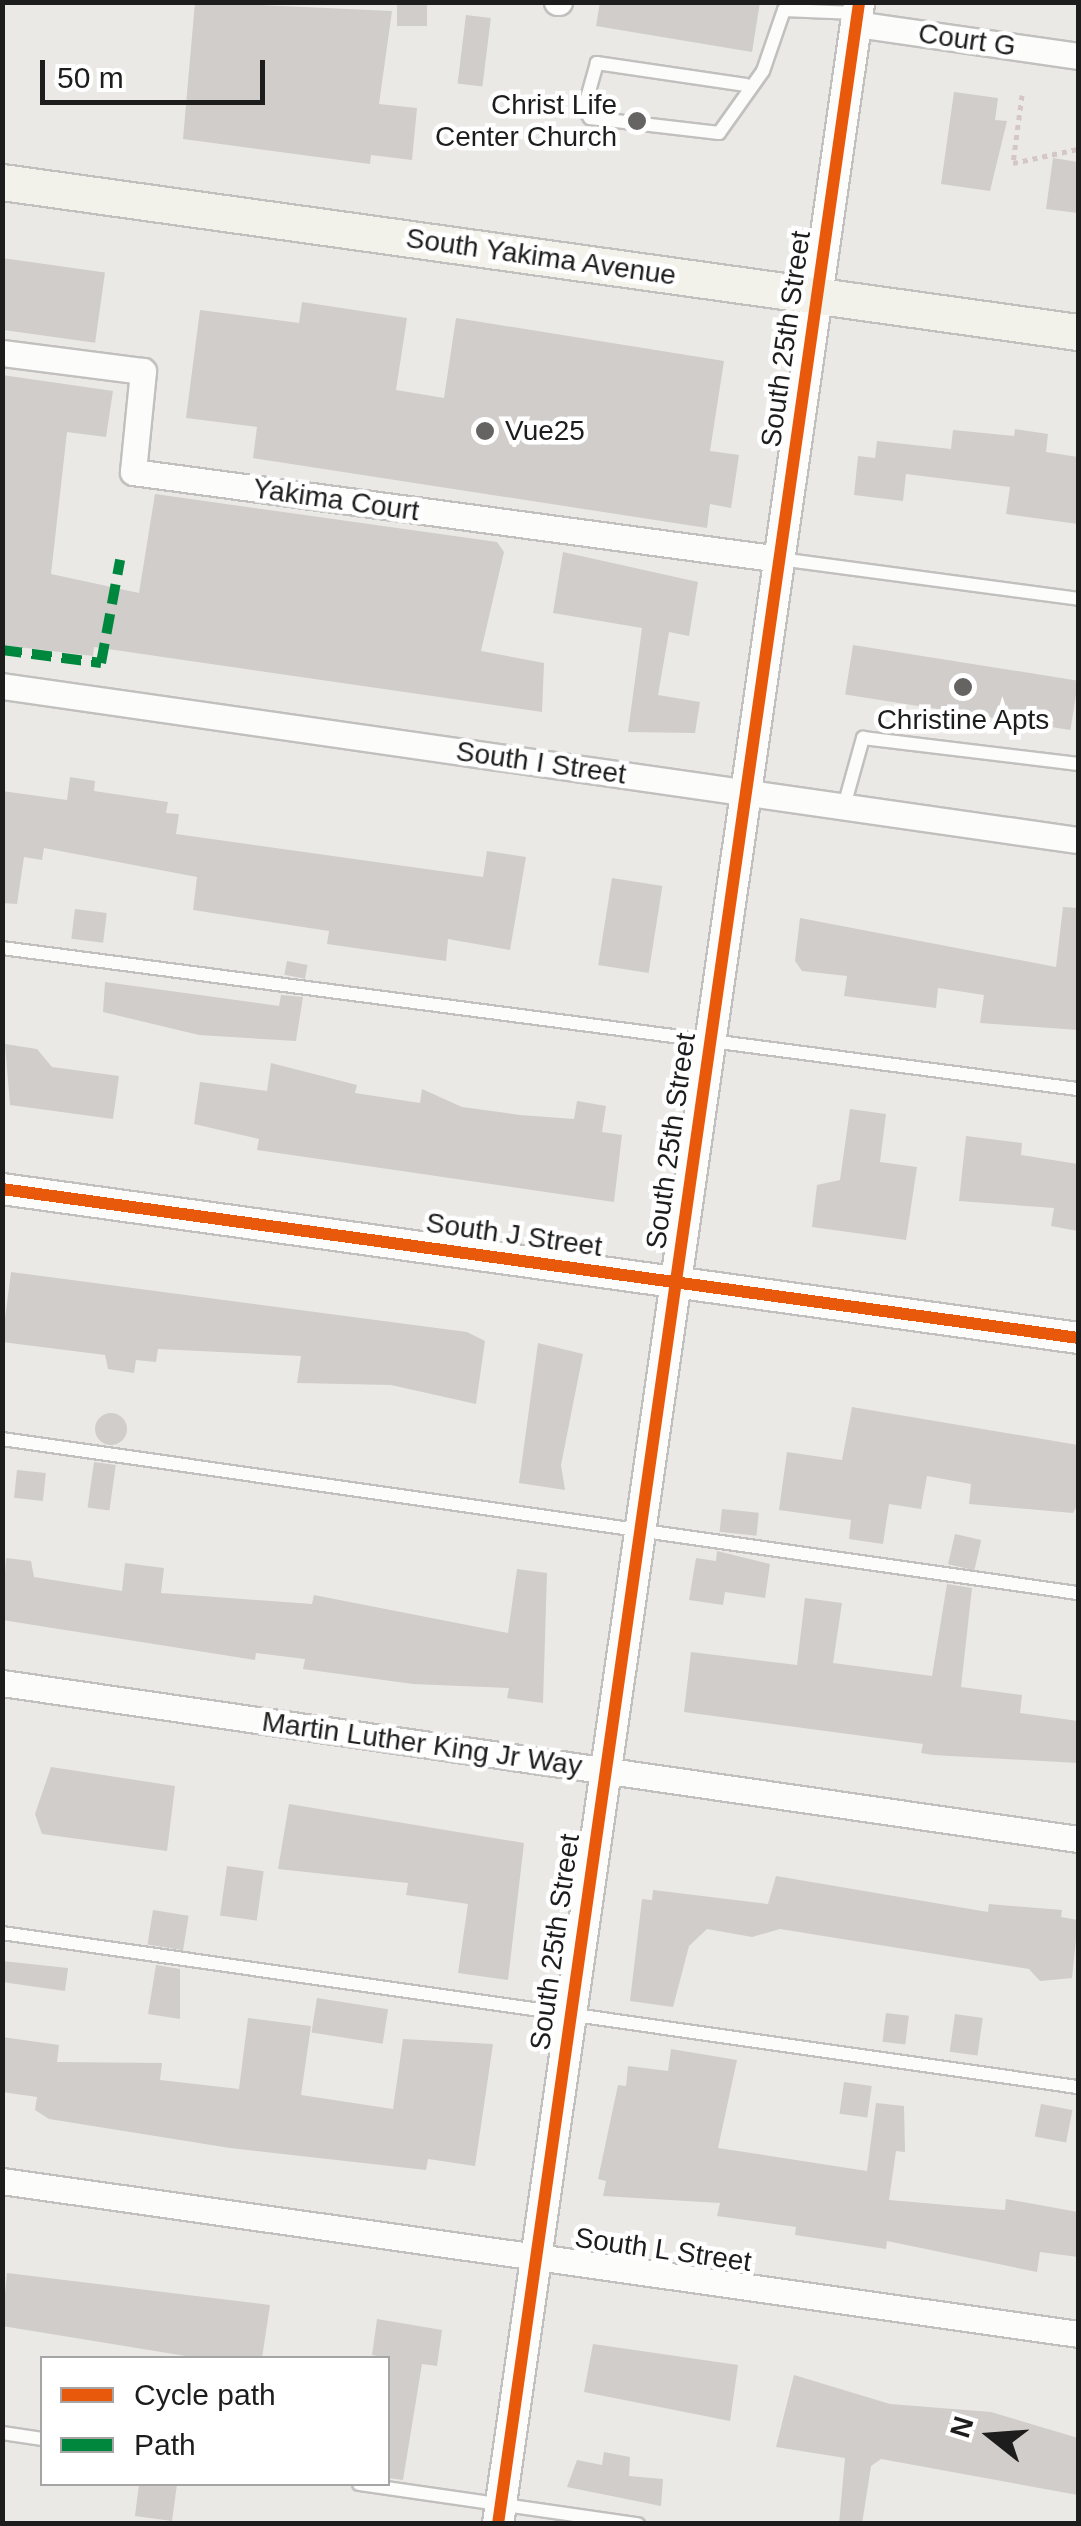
<!DOCTYPE html>
<style>
body{margin:0}
#map{position:relative;width:1081px;height:2526px;overflow:hidden;background:#ebe9e6;font-family:Helvetica,sans-serif}
div>[style]{position:absolute}
[style*='--x']{left:calc(var(--x)*1px);top:calc(var(--y)*1px);width:calc(var(--w)*1px);rotate:calc(var(--a)*1deg)}
.building>*{inset:0;background:#d0cdcb;transform-origin:0 0}
.round{border-radius:50%}
.path>*{height:5px;margin-top:-2.5px;transform-origin:0;background:repeating-linear-gradient(90deg,#d5c7c6 0 5px,transparent 0 10px)}
.roads{filter:drop-shadow(2px 0 #c1c0be) drop-shadow(-2px 0 #c1c0be) drop-shadow(0 2px #c1c0be) drop-shadow(0 -2px #c1c0be)}
.service>*{height:12px;margin:-6px;padding:0 6px;transform-origin:6px;border-radius:6px;background:#fcfcfb}
.minor>*{height:25px;margin:-12.5px;padding:0 12.5px;transform-origin:12.5px;border-radius:12.5px;background:#fcfcfb}
.tertiary>*{height:30px;margin:-15px;padding:0 15px;transform-origin:15px;border-radius:15px;background:#fcfcfb}
.secondary>*{height:35px;margin:-17.5px;padding:0 17.5px;transform-origin:17.5px;border-radius:17.5px;background:#f3f2ea}
.quiet>*{height:10px;margin-top:-5px;transform-origin:0;background:repeating-linear-gradient(90deg,#00873e 0 20px,transparent 0 30px)}
.cycleway>*{height:12px;margin:-6px;padding:0 6px;transform-origin:6px;border-radius:6px;background:#e8590c}
.dots>*{width:28px;height:28px;translate:-50% -50%;box-sizing:border-box;border:5px solid #fff;border-radius:50%}
span{translate:-50% -50%;white-space:nowrap;text-align:center;line-height:1.15;-webkit-text-stroke:9px #fff;paint-order:stroke}
.street-label{font-size:28px;color:#1d1d1d}
.poi-label{font-size:28px;color:#1d1d1d}
.right{translate:-100% -50%;text-align:right}
.left{translate:0 -50%;text-align:left}
.frame{position:absolute;inset:0;border:5px solid #1d1d1d;pointer-events:none}
.legend{position:absolute;left:40px;top:2356px;width:350px;height:130px;box-sizing:border-box;background:#fff;border:2px solid #a5a5a5;margin:0;padding:12px 18px;list-style:none;font-size:30px;color:#1d1d1d}
.legend li{display:flex;align-items:center;gap:20px;height:50px}
.legend b{width:50px;border:2px solid #a5a5a5}
.north{position:absolute;left:941px;top:2386px;width:100px;height:100px;-webkit-text-stroke:8px #fff;paint-order:stroke;rotate:287deg;font-size:28px;font-weight:700;line-height:40px;text-align:center;color:#1d1d1d}
.north::after{content:'';display:block;margin:auto;width:35px;height:45px;background:#1d1d1d;clip-path:polygon(50% 0,100% 100%,50% 72%,0 100%)}
.scale{position:absolute;left:40px;top:60px;width:225px;height:45px;box-sizing:border-box;border:5px solid #1d1d1d;border-top:0;padding-left:12px;font-size:30px;line-height:35px;white-space:nowrap;color:#1d1d1d;-webkit-text-stroke:8px #fff;paint-order:stroke}
</style>
<div id="map">
<div class="building">
<div style="clip-path:polygon(195px 2px,392px 11px,379px 104px,417px 108px,412px 160px,371px 155px,370px 164px,183px 139px)"></div>
<div style="left:397px;top:2px;width:30px;height:24px"></div>
<div style="clip-path:polygon(600px 2px,760px 2px,752px 52px,596px 26px)"></div>
<div style="left:466px;top:15px;width:25px;height:69px;rotate:7deg"></div>
<div style="clip-path:polygon(954px 92px,998px 98px,995px 120px,1007px 121px,990px 191px,941px 184px)"></div>
<div style="clip-path:polygon(1053px 158px,1078px 162px,1078px 213px,1046px 209px)"></div>
<div style="left:2px;top:258px;width:104px;height:71px;rotate:8deg"></div>
<div style="clip-path:polygon(302px 302px,407px 318px,396px 390px,444px 398px,456px 318px,724px 361px,710px 451px,739px 455px,731px 508px,710px 504px,707px 528px,253px 458px,257px 427px,186px 418px,200px 310px,299px 323px)"></div>
<div style="clip-path:polygon(2px 375px,113px 391px,106px 437px,67px 432px,51px 574px,139px 593px,155px 494px,497px 542px,504px 552px,481px 651px,544px 663px,542px 712px,94px 647px,93px 656px,2px 645px)"></div>
<div style="clip-path:polygon(1015px 429px,1048px 434px,1046px 452px,1078px 457px,1078px 524px,1006px 514px,1010px 487px,906px 474px,903px 501px,854px 495px,858px 456px,875px 458px,877px 441px,951px 449px,953px 430px,1014px 436px)"></div>
<div style="clip-path:polygon(563px 552px,698px 582px,689px 636px,669px 632px,658px 695px,700px 702px,695px 733px,628px 732px,642px 628px,553px 613px)"></div>
<div style="left:853px;top:645px;width:228px;height:50px;rotate:9deg"></div>
<div style="clip-path:polygon(70px 777px,95px 781px,94px 791px,168px 802px,166px 813px,179px 814px,176px 834px,483px 877px,487px 851px,526px 857px,510px 950px,448px 939px,446px 961px,327px 944px,329px 931px,193px 910px,197px 877px,44px 848px,42px 860px,24px 857px,17px 904px,2px 903px,2px 791px,67px 800px)"></div>
<div style="left:612px;top:878px;width:51px;height:88px;rotate:9deg"></div>
<div style="clip-path:polygon(1063px 907px,1078px 908px,1078px 1030px,980px 1023px,984px 995px,938px 988px,936px 1008px,844px 996px,847px 976px,802px 971px,795px 961px,800px 918px,1056px 967px)"></div>
<div style="left:75px;top:909px;width:32px;height:30px;rotate:7deg"></div>
<div style="left:287px;top:961px;width:21px;height:14px;rotate:11deg"></div>
<div style="clip-path:polygon(105px 982px,279px 1006px,281px 995px,303px 997px,296px 1041px,199px 1035px,103px 1012px)"></div>
<div style="clip-path:polygon(5px 1044px,37px 1049px,52px 1067px,119px 1076px,113px 1119px,10px 1105px)"></div>
<div style="clip-path:polygon(271px 1063px,357px 1085px,355px 1093px,420px 1103px,422px 1089px,462px 1107px,520px 1115px,574px 1119px,577px 1101px,606px 1106px,602px 1132px,622px 1135px,614px 1202px,257px 1150px,259px 1139px,194px 1124px,200px 1082px,267px 1091px)"></div>
<div style="clip-path:polygon(850px 1109px,886px 1114px,880px 1162px,917px 1167px,906px 1240px,812px 1227px,817px 1185px,840px 1180px)"></div>
<div style="clip-path:polygon(966px 1136px,1022px 1143px,1021px 1155px,1078px 1164px,1078px 1231px,1051px 1226px,1054px 1208px,959px 1201px)"></div>
<div style="clip-path:polygon(11px 1272px,467px 1332px,485px 1341px,476px 1404px,391px 1385px,297px 1383px,301px 1356px,158px 1349px,156px 1362px,136px 1360px,134px 1373px,108px 1369px,105px 1355px,2px 1342px)"></div>
<div style="clip-path:polygon(538px 1343px,583px 1354px,561px 1465px,565px 1490px,519px 1483px)"></div>
<div style="clip-path:polygon(852px 1407px,1078px 1445px,1078px 1504px,1073px 1513px,969px 1504px,971px 1484px,927px 1476px,921px 1509px,889px 1504px,883px 1544px,849px 1539px,851px 1520px,779px 1510px,787px 1452px,842px 1460px)"></div>
<div class="round" style="left:95px;top:1413px;width:32px;height:32px"></div>
<div style="left:94px;top:1462px;width:22px;height:46px;rotate:8deg"></div>
<div style="left:17px;top:1470px;width:29px;height:28px;rotate:6deg"></div>
<div style="left:722px;top:1509px;width:37px;height:23px;rotate:6deg"></div>
<div style="left:955px;top:1534px;width:27px;height:31px;rotate:13deg"></div>
<div style="clip-path:polygon(717px 1551px,770px 1564px,765px 1598px,725px 1592px,723px 1605px,689px 1600px,696px 1558px,716px 1561px)"></div>
<div style="clip-path:polygon(6px 1558px,31px 1561px,34px 1577px,122px 1591px,125px 1563px,164px 1568px,161px 1593px,312px 1604px,314px 1595px,508px 1633px,517px 1569px,547px 1573px,543px 1703px,507px 1698px,509px 1688px,413px 1684px,303px 1669px,305px 1659px,256px 1653px,255px 1660px,2px 1620px)"></div>
<div style="clip-path:polygon(947px 1584px,972px 1588px,961px 1687px,1022px 1695px,1020px 1713px,1078px 1721px,1078px 1763px,933px 1755px,921px 1753px,923px 1744px,684px 1712px,691px 1652px,797px 1665px,805px 1598px,842px 1603px,833px 1663px,932px 1676px)"></div>
<div style="clip-path:polygon(51px 1767px,175px 1786px,167px 1851px,42px 1834px,35px 1814px)"></div>
<div style="clip-path:polygon(289px 1804px,524px 1843px,508px 1980px,458px 1973px,468px 1904px,406px 1895px,408px 1883px,278px 1869px)"></div>
<div style="left:227px;top:1866px;width:37px;height:50px;rotate:8deg"></div>
<div style="clip-path:polygon(776px 1876px,988px 1912px,989px 1904px,1062px 1910px,1061px 1917px,1078px 1920px,1072px 1978px,1040px 1981px,1029px 1969px,780px 1929px,752px 1937px,707px 1929px,689px 1946px,673px 2007px,630px 2001px,642px 1899px,652px 1900px,653px 1890px,768px 1904px)"></div>
<div style="left:153px;top:1910px;width:36px;height:35px;rotate:9deg"></div>
<div style="clip-path:polygon(2px 1961px,68px 1968px,65px 1991px,2px 1982px)"></div>
<div style="clip-path:polygon(156px 1965px,180px 1969px,180px 2019px,148px 2014px)"></div>
<div style="left:317px;top:1998px;width:72px;height:35px;rotate:9deg"></div>
<div style="left:886px;top:2013px;width:23px;height:29px;rotate:7deg"></div>
<div style="left:955px;top:2014px;width:28px;height:38px;rotate:8deg"></div>
<div style="clip-path:polygon(248px 2018px,311px 2026px,301px 2095px,393px 2109px,403px 2039px,493px 2044px,475px 2166px,428px 2159px,426px 2170px,230px 2148px,49px 2119px,35px 2110px,37px 2097px,2px 2092px,2px 2037px,59px 2045px,57px 2062px,162px 2063px,160px 2080px,239px 2089px)"></div>
<div style="clip-path:polygon(671px 2049px,737px 2060px,718px 2148px,867px 2171px,876px 2103px,904px 2106px,905px 2152px,896px 2151px,889px 2200px,1005px 2210px,1006px 2199px,1078px 2212px,1078px 2257px,1040px 2252px,1037px 2272px,887px 2241px,886px 2249px,795px 2235px,796px 2227px,717px 2216px,720px 2203px,603px 2196px,606px 2181px,598px 2179px,618px 2085px,626px 2086px,628px 2066px,668px 2071px)"></div>
<div style="left:844px;top:2082px;width:28px;height:32px;rotate:8deg"></div>
<div style="left:1041px;top:2104px;width:32px;height:33px;rotate:11deg"></div>
<div style="clip-path:polygon(7px 2273px,270px 2305px,262px 2358px,198px 2358px,2px 2326px)"></div>
<div style="clip-path:polygon(377px 2319px,442px 2330px,437px 2366px,422px 2364px,403px 2480px,388px 2478px,388px 2358px,372px 2355px)"></div>
<div style="clip-path:polygon(593px 2344px,738px 2365px,730px 2421px,584px 2392px)"></div>
<div style="clip-path:polygon(794px 2375px,890px 2404px,991px 2412px,1078px 2438px,1078px 2495px,881px 2459px,871px 2466px,862px 2524px,839px 2524px,845px 2458px,776px 2447px)"></div>
<div style="clip-path:polygon(604px 2452px,630px 2457px,629px 2476px,663px 2479px,661px 2506px,567px 2487px,577px 2460px,602px 2465px)"></div>
<div style="clip-path:polygon(139px 2484px,177px 2484px,172px 2521px,135px 2516px)"></div>
</div>
<div class="path">
<div style="--x:1022;--y:95;--w:69;--a:97.5"></div>
<div style="--x:1013;--y:163;--w:66;--a:-12.2"></div>
</div>
<div class="roads">
<div class="service">
<div style="--x:746;--y:85;--w:151;--a:-171.6"></div>
<div style="--x:597;--y:63;--w:48;--a:105.8"></div>
<div style="--x:584;--y:109;--w:11;--a:56"></div>
<div style="--x:590;--y:118;--w:130;--a:6.6"></div>
<div style="--x:719;--y:133;--w:76;--a:-54.6"></div>
<div style="--x:763;--y:71;--w:65;--a:-71"></div>
<div style="--x:784;--y:10;--w:71;--a:2.4"></div>
<div style="--x:780;--y:559;--w:301;--a:7.6"></div>
<div style="--x:844;--y:806;--w:71;--a:-74.4"></div>
<div style="--x:863;--y:738;--w:217;--a:6.9"></div>
<div style="--x:2;--y:948;--w:1085;--a:7.47"></div>
<div style="--x:2;--y:1439;--w:1087;--a:8.15"></div>
<div style="--x:2;--y:1933;--w:1087;--a:8.15"></div>
<div style="--x:2;--y:2433;--w:40;--a:8.5"></div>
<div style="--x:359;--y:2484;--w:282;--a:8.2"></div>
</div>
<div class="minor">
<div style="--x:557;--y:2;--w:2;--a:0"></div>
<div style="--x:856;--y:24;--w:224;--a:8.2"></div>
<div style="--x:2;--y:353;--w:142;--a:7.3"></div>
<div style="--x:143;--y:371;--w:101;--a:95.7"></div>
<div style="--x:133;--y:472;--w:653;--a:7.66"></div>
<div style="--x:2;--y:686;--w:1087;--a:8.15"></div>
<div style="--x:2;--y:1683;--w:1087;--a:8.25"></div>
<div style="--x:2;--y:2181;--w:1087;--a:8.09"></div>
</div>
<div class="tertiary">
<div style="--x:2;--y:1189;--w:1086;--a:7.88"></div>
<div style="--x:498;--y:2524;--w:2548;--a:-81.85"></div>
</div>
<div class="secondary">
<div style="--x:2;--y:182;--w:1086;--a:7.94"></div>
</div>
</div>
<div class="quiet">
<div style="--x:2;--y:650;--w:100;--a:7.5"></div>
<div style="--x:101;--y:663;--w:105;--a:-79.5"></div>
</div>
<div class="cycleway">
<div style="--x:2;--y:1189;--w:1086;--a:7.88"></div>
<div style="--x:498;--y:2524;--w:2548;--a:-81.85"></div>
</div>
<div class="dots">
<div style="left:637px;top:121px;background:#656463"></div>
<div style="left:485px;top:431px;background:#656463"></div>
<div style="left:963px;top:687px;background:#656463"></div>
</div>
<div class="street-label">
<span style="left:967px;top:40px;rotate:8deg">Court G</span>
<span style="left:541px;top:257px;rotate:8deg">South Yakima Avenue</span>
<span style="left:786px;top:339px;rotate:-82deg">South 25th Street</span>
<span style="left:336px;top:500px;rotate:8deg">Yakima Court</span>
<span style="left:541px;top:763px;rotate:8deg">South I Street</span>
<span style="left:671px;top:1141px;rotate:-82deg">South 25th Street</span>
<span style="left:514px;top:1235px;rotate:8deg">South J Street</span>
<span style="left:422px;top:1744px;rotate:8deg">Martin Luther King Jr Way</span>
<span style="left:555px;top:1942px;rotate:-82deg">South 25th Street</span>
<span style="left:663px;top:2250px;rotate:8deg">South L Street</span>
</div>
<div class="poi-label">
<span class="right" style="left:617px;top:121px">Christ Life<br>Center Church</span>
<span class="left" style="left:505px;top:431px">Vue25</span>
<span style="left:963px;top:720px">Christine Apts</span>
</div>
<div class="frame"></div>
<ul class="legend">
<li><b style="height:12px;background:#e8590c"></b>Cycle path</li>
<li><b style="height:12px;background:#00873e"></b>Path</li>
</ul>
<div class="north">N</div>
<div class="scale">50 m</div>
</div>
